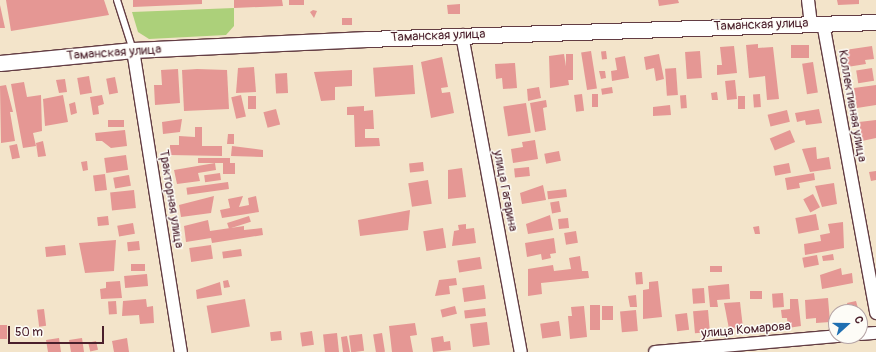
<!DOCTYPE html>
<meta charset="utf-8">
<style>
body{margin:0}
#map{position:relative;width:876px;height:352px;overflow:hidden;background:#f3e4ca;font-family:Pangolin,sans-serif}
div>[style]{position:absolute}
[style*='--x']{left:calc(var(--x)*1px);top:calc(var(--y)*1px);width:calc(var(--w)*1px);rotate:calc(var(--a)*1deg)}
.green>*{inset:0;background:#acd07a}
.building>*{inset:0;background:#e59794;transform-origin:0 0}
.roads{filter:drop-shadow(1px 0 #633d43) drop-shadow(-1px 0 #633d43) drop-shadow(0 1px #633d43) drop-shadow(0 -1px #633d43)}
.service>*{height:6px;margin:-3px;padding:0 3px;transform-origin:3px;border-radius:3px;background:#fff}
.minor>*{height:12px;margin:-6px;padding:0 6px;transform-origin:6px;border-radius:6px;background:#fff}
.tertiary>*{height:15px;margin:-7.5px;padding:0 7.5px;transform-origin:7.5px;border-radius:7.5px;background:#fff}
span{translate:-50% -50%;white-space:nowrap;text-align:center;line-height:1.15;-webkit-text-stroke:3px #fdfcf7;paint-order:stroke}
.street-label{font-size:13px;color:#4a1f2b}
.north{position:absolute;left:828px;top:304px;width:40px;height:40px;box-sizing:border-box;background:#fdfcf7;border:1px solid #b5a4a5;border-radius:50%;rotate:69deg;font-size:11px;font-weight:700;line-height:16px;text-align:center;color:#4a1f2b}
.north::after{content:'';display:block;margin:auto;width:14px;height:18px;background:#1f6fb2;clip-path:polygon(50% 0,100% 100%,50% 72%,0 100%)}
.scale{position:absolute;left:8px;top:326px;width:96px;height:18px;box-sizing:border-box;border:2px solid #4a1f2b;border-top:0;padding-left:5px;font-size:12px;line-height:14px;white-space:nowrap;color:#4a1f2b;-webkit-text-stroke:3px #fdfcf7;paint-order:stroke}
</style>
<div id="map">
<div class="green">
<div style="clip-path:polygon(234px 8px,234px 26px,226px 35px,149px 39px,138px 32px,132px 12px)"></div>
</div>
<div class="building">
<div style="clip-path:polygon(6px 0,104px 0,109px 15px,11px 31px)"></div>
<div style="clip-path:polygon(133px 0,202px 0,202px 4px,133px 7px)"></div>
<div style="clip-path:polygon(234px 0,282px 0,283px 6px,234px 8px)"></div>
<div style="left:289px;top:0;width:15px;height:5px"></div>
<div style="clip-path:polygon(658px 0,678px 0,679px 3px,659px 6px)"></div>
<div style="clip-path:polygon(837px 0,859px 0,859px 4px,838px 5px)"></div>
<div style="clip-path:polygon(460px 4px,460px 14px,448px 14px,447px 5px)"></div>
<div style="clip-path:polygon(0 5px,5px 28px,0 28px)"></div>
<div style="clip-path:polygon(313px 10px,317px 11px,314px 18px,310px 12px)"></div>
<div style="left:352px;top:18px;width:7px;height:10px;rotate:90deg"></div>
<div style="clip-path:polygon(758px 44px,758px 48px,773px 47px,779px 99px,767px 100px,765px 76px,749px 78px,746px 45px)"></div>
<div style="left:791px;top:45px;width:18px;height:13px"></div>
<div style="clip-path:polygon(734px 46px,737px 73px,717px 75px,717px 65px,722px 65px,720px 47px)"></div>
<div style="clip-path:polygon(872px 46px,874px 59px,865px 60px,866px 64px,847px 67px,845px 50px)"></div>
<div style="left:591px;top:51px;width:38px;height:10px;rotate:81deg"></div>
<div style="left:606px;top:51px;width:8px;height:5px;rotate:83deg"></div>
<div style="left:700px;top:51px;width:27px;height:15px;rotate:86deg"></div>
<div style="clip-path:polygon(564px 54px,569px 85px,550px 88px,549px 56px)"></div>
<div style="left:566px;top:54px;width:7px;height:26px"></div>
<div style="clip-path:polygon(659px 54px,664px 79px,656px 81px,654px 68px,646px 70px,644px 57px)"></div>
<div style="clip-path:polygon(625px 56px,629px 78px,612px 81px,611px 71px,617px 70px,615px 58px)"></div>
<div style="clip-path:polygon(442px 57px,448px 87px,441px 88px,442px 93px,450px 92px,454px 113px,431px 118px,421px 62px)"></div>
<div style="left:813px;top:62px;width:31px;height:11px;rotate:81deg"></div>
<div style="clip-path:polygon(515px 63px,517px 88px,503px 89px,502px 78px,496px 79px,495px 64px)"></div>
<div style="left:413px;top:65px;width:29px;height:40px;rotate:86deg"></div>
<div style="clip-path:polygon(254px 67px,256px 92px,236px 93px,238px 68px)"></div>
<div style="left:676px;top:68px;width:27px;height:11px;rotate:86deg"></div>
<div style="left:872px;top:68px;width:13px;height:16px;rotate:81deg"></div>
<div style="clip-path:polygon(178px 69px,180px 103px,155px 105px,154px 85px,162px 85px,161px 70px)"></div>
<div style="clip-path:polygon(197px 69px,227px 70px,229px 109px,184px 111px,182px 70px)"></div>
<div style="clip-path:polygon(352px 70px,352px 86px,335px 87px,335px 100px,321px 101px,314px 72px)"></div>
<div style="clip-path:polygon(599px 71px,605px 71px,606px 78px,601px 79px)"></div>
<div style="left:287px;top:73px;width:20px;height:12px;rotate:87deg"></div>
<div style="left:89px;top:76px;width:17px;height:12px;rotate:80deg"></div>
<div style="left:115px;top:77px;width:16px;height:9px;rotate:79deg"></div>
<div style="clip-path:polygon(65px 79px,67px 92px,59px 93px,56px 80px)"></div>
<div style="left:735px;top:80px;width:19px;height:10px;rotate:84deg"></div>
<div style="clip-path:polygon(24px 82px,27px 97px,41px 95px,42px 131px,33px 133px,36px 146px,23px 148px,11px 84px)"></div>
<div style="clip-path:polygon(6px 85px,13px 112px,10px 112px,15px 141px,1px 143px,0 86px)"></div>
<div style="clip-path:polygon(876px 85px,876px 105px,857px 108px,854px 88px)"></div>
<div style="clip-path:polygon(539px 87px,541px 98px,528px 101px,527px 89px)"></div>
<div style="left:612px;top:87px;width:6px;height:11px;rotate:81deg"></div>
<div style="clip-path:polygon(717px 92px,718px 100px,712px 100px,711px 93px)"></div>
<div style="left:582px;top:94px;width:17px;height:8px;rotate:83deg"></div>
<div style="left:592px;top:94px;width:6px;height:13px"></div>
<div style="left:760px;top:94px;width:13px;height:7px;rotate:86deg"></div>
<div style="clip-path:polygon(63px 95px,68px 122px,45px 126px,43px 99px)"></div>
<div style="clip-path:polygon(102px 95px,104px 104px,98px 106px,99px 114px,93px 115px,90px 97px)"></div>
<div style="left:241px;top:95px;width:22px;height:10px;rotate:77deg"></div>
<div style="left:686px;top:95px;width:13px;height:6px;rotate:86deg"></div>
<div style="left:248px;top:96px;width:8px;height:13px"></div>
<div style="left:738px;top:96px;width:7px;height:13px"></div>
<div style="clip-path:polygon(546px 100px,547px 107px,543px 108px,546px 130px,535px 132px,530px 103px)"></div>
<div style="clip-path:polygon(75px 102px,77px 113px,71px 115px,69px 104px)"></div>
<div style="left:526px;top:103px;width:30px;height:23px;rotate:81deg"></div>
<div style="clip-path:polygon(670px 105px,671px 115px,653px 116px,653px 107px)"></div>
<div style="clip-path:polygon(364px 106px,364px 111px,373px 110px,374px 129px,365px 129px,365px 138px,379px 138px,380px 146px,355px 147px,354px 115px,347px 115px,347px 107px)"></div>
<div style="left:276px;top:109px;width:16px;height:13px;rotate:75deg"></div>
<div style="clip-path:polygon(819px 109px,822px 123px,806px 125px,805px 120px,797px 122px,795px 113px)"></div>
<div style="left:787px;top:110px;width:12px;height:20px;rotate:76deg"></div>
<div style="clip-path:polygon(182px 119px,180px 132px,163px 134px,162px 122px)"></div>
<div style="left:124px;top:120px;width:7px;height:16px;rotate:90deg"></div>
<div style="clip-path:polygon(876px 120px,876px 138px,862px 141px,859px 122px)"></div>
<div style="clip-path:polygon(195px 127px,202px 127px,202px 146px,222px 146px,222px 156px,170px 155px,170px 145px,179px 145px,179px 136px,195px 137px)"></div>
<div style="clip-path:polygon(125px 130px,127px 146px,111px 148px,102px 141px,96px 141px,95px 133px)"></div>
<div style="left:790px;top:130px;width:13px;height:22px;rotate:67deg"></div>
<div style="clip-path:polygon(228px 134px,234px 134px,234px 144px,227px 144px)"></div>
<div style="clip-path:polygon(535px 140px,538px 159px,513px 163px,511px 149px,523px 147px,522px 142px)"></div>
<div style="clip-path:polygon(43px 141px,46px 156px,38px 157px,36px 143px)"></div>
<div style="left:17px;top:144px;width:14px;height:8px;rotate:78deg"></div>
<div style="clip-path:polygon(232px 146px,263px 150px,263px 157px,231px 156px)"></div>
<div style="clip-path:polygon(816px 147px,817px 159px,829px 157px,831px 169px,810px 172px,802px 149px)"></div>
<div style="left:559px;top:151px;width:10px;height:15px;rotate:79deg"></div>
<div style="left:126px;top:155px;width:15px;height:22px;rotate:82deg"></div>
<div style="clip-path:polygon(198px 158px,230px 158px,230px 163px,235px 163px,235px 174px,223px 174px,223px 163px,198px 163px)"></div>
<div style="clip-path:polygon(87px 161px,88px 170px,83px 171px,81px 162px)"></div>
<div style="left:423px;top:162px;width:9px;height:14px;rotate:84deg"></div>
<div style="clip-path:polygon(215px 163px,216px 170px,198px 173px,200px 181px,177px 184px,174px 170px)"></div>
<div style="left:789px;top:163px;width:10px;height:16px;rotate:79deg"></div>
<div style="left:529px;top:167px;width:9px;height:15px;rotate:84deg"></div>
<div style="clip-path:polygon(462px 168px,466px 197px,448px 199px,448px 170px)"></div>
<div style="clip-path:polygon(876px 171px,876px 180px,871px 181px,869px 172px)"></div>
<div style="left:220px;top:173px;width:7px;height:16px;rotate:82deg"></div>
<div style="clip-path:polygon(814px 173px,815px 180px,799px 183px,800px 188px,787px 190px,785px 178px)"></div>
<div style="left:105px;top:174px;width:16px;height:12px;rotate:83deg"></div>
<div style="left:129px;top:175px;width:11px;height:16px;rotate:80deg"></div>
<div style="left:428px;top:180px;width:24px;height:20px;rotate:81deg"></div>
<div style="left:228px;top:182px;width:7px;height:42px;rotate:82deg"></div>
<div style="clip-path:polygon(834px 183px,837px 204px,822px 207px,815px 186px)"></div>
<div style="clip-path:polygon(543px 185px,546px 200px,522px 204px,520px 193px)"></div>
<div style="left:566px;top:189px;width:8px;height:19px;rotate:83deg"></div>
<div style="left:134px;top:190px;width:18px;height:24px;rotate:84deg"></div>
<div style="left:813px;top:194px;width:15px;height:11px;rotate:62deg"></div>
<div style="clip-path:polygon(214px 196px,211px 213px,181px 217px,179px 205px)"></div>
<div style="clip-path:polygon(243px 196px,239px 207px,249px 205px,248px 198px,256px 196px,259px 212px,222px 218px,220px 210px,230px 208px,228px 199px)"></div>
<div style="left:559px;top:201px;width:11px;height:9px;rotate:80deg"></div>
<div style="clip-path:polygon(410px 210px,408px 230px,360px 236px,358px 220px)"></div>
<div style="left:816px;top:214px;width:16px;height:21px;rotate:79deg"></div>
<div style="clip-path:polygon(550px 215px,553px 230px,528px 234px,526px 224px)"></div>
<div style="left:108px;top:216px;width:9px;height:11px;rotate:84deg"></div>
<div style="left:249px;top:216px;width:6px;height:23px;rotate:72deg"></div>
<div style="left:568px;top:218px;width:10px;height:10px;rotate:84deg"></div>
<div style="clip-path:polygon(208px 220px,210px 231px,244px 226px,244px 230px,262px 228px,263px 235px,212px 243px,211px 238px,186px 242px,184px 226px)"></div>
<div style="clip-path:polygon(843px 222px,844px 248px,805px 255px,804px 244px,821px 241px,820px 235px,830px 233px,828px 224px)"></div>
<div style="left:133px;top:223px;width:11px;height:16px;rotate:80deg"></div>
<div style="clip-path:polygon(466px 224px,466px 229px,474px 228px,476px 243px,452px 246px,454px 231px,459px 230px,458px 225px)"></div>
<div style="clip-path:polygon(759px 226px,760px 234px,755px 234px,753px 227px)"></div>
<div style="left:443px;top:228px;width:20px;height:20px;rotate:81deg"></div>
<div style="left:576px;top:231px;width:12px;height:12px;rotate:81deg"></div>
<div style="clip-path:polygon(554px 238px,556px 253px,550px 254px,551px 258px,542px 260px,541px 254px,527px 257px,525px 243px)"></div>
<div style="clip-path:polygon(116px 240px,114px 271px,85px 273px,79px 243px)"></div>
<div style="left:139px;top:241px;width:9px;height:12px;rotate:84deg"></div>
<div style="left:65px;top:245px;width:10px;height:20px;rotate:84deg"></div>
<div style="left:211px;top:245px;width:14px;height:22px;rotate:82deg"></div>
<div style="left:241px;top:249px;width:7px;height:19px;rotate:82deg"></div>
<div style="clip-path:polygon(833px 254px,834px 260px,823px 261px,822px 256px)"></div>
<div style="left:817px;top:255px;width:10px;height:15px;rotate:79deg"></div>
<div style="clip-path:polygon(580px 256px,582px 271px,588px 271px,589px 278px,541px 283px,542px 294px,528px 296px,528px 269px,553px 265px,554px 271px,571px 269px,569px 258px)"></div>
<div style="left:480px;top:257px;width:12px;height:23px;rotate:81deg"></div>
<div style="left:145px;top:264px;width:7px;height:14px;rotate:90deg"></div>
<div style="left:722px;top:266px;width:6px;height:12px;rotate:90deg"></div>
<div style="clip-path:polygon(841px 268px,842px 275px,852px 273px,853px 283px,822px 289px,820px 275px)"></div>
<div style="left:642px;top:272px;width:12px;height:7px;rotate:85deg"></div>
<div style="left:147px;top:274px;width:12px;height:23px;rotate:85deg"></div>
<div style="clip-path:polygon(456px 278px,457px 285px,449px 286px,450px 294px,435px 296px,439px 280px)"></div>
<div style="clip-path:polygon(228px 280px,230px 287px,224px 288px,223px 281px)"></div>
<div style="clip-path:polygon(120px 281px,122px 298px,101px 299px,100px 289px,106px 288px,106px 282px)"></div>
<div style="clip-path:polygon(658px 281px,662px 317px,643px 319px,643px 290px,649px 289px,649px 282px)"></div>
<div style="clip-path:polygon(220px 282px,222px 295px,197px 299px,196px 290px)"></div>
<div style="clip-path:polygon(729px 284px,730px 299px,717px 300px,718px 307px,710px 307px,708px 286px)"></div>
<div style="left:484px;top:285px;width:14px;height:22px;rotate:82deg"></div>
<div style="left:704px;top:288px;width:15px;height:12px;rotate:86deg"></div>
<div style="left:762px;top:291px;width:8px;height:12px;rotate:90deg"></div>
<div style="left:783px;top:293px;width:14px;height:11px;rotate:86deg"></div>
<div style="clip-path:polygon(636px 295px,637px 307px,630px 307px,628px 296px)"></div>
<div style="clip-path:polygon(828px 298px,830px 322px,816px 323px,816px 318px,806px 319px,805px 300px)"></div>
<div style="clip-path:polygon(146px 299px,147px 307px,153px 306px,154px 323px,140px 324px,139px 315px,122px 316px,123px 301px)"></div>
<div style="left:245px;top:299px;width:28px;height:39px;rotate:80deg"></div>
<div style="clip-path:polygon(790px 299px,798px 299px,801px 326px,788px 328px,787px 318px,782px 318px,781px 310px,790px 309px)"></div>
<div style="left:116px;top:301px;width:13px;height:8px;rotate:86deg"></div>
<div style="clip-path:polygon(856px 301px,859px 312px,849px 312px,847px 303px)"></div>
<div style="clip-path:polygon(740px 302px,743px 328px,729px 329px,724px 303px)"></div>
<div style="left:590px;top:305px;width:10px;height:25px"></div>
<div style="left:455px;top:306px;width:8px;height:15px;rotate:76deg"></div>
<div style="clip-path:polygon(584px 306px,587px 337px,570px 339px,568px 316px,572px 316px,571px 307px)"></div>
<div style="left:602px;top:306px;width:11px;height:14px"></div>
<div style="left:485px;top:308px;width:8px;height:21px;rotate:83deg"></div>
<div style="left:44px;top:309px;width:17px;height:7px;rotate:83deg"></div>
<div style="left:636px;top:310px;width:21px;height:16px;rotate:85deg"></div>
<div style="left:708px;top:310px;width:22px;height:15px;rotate:85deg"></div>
<div style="left:687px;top:313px;width:17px;height:12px;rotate:83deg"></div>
<div style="left:559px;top:321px;width:15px;height:19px;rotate:82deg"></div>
<div style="left:487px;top:322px;width:23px;height:17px;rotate:83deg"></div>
<div style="clip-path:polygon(415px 323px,417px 335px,410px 336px,413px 352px,392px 352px,389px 326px)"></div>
<div style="left:0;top:325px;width:7px;height:14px"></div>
<div style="left:281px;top:331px;width:9px;height:11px;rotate:84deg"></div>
<div style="left:312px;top:331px;width:14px;height:12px;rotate:82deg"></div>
<div style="left:337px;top:333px;width:19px;height:14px;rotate:84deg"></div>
<div style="left:382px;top:333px;width:19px;height:9px;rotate:81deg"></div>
<div style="left:362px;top:334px;width:17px;height:13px;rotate:83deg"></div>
<div style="clip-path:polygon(347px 336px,350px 352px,343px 352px,341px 337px)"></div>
<div style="clip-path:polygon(443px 336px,444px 342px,450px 341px,451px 350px,433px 352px,431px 338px)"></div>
<div style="clip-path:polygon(59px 338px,61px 352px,48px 352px,46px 340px)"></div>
<div style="clip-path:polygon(82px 338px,84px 352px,71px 352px,69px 340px)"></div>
<div style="clip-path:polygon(127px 338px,129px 352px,114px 352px,112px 341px)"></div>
<div style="left:96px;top:341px;width:9px;height:8px;rotate:77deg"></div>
</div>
<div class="roads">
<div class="service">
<div style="--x:117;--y:0;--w:52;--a:72.3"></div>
</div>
<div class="minor">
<div style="--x:808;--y:0;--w:23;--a:83"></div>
<div style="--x:823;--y:23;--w:295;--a:79.6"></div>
<div style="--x:462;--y:35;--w:322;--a:79.5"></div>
<div style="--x:133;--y:50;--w:306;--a:81"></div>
<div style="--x:860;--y:334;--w:16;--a:-4"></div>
<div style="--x:655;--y:352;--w:185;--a:-5"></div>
</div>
<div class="tertiary">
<div style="--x:0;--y:63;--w:134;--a:-5.6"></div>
<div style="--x:133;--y:50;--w:234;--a:-2.7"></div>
<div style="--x:367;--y:39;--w:509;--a:-1.91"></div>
</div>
</div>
<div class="street-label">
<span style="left:761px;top:25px;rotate:-2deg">Таманская улица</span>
<span style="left:438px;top:36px;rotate:-2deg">Таманская улица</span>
<span style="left:114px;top:53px;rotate:-4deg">Таманская улица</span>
<span style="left:852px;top:106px;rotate:80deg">Коллективная улица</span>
<span style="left:505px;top:191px;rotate:79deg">улица Гагарина</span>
<span style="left:171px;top:199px;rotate:81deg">Тракторная улица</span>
<span style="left:746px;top:330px;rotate:-5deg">улица Комарова</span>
</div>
<div class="north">С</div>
<div class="scale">50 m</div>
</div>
